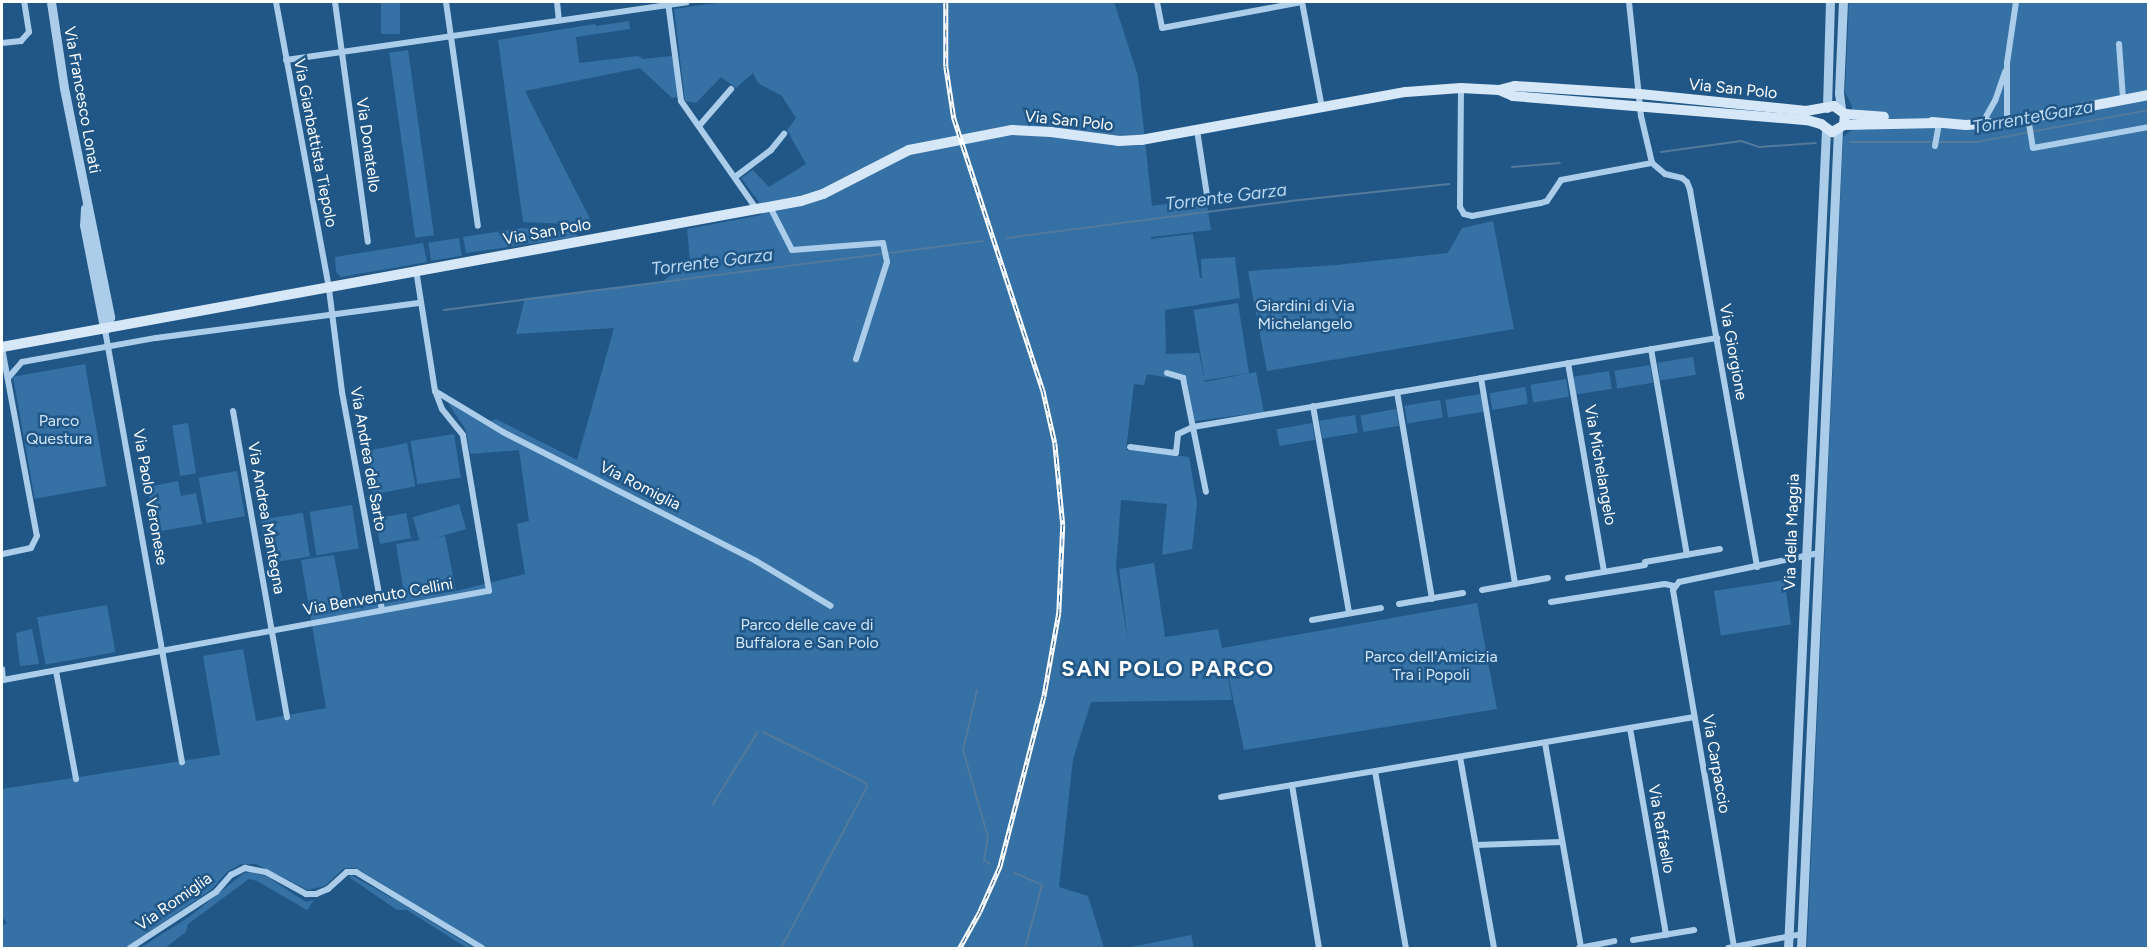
<!DOCTYPE html>
<style>
body{margin:0}
#map{position:relative;width:2150px;height:950px;overflow:hidden;background:#215787;font-family:Figtree,sans-serif}
div>[style]{position:absolute}
[style*='--x']{left:calc(var(--x)*1px);top:calc(var(--y)*1px);width:calc(var(--w)*1px);rotate:calc(var(--a)*1deg)}
.green>*{inset:0;background:#3571a4;transform-origin:0 0}
.stream>*{height:2px;margin:-1px;padding:0 1px;transform-origin:1px;border-radius:1px;background:#53799b}
.minor>*{height:6px;margin:-3px;padding:0 3px;transform-origin:3px;border-radius:3px;background:#abcdea}
.tertiary>*{height:9px;margin:-4.5px;padding:0 4.5px;transform-origin:4.5px;border-radius:4.5px;background:#abcdea}
.secondary>*{height:10px;margin:-5px;padding:0 5px;transform-origin:5px;border-radius:5px;background:#d6e8f8}
.rail>*{height:4.5px;margin-top:-2.25px;transform-origin:0;background:repeating-linear-gradient(90deg,#215787 0 7px,#fff 0 14px);box-sizing:border-box;border-block:2px solid #fff}
span{translate:-50% -50%;white-space:nowrap;text-align:center;line-height:1.15;-webkit-text-stroke:5px #215787;paint-order:stroke}
.street-label{font-size:16px;color:#fff}
.park-label{font-size:16px;color:#d0e5f7}
.water-label{font-size:18px;color:#b7d7f1;font-style:italic}
.district-label{font-size:22px;color:#fff;font-weight:700;letter-spacing:1.5px}
.frame{position:absolute;inset:0;border:3px solid #fff;pointer-events:none}
</style>
<div id="map">
<div class="green">
<div style="left:381px;top:2px;width:19px;height:32px"></div>
<div style="clip-path:polygon(724px 2px,1114px 2px,1138px 76px,1152px 206px,1206px 198px,1211px 230px,1151px 237px,1151px 239px,1193px 234px,1200px 278px,1202px 278px,1201px 259px,1235px 257px,1240px 298px,1165px 310px,1166px 354px,1199px 353px,1205px 382px,1256px 372px,1264px 412px,1195px 421px,1187px 381px,1147px 374px,1144px 385px,1134px 384px,1126px 450px,1189px 457px,1197px 503px,1192px 549px,1162px 555px,1167px 504px,1121px 500px,1116px 567px,1128px 642px,1119px 569px,1154px 563px,1165px 637px,1218px 629px,1222px 648px,1477px 603px,1497px 709px,1244px 750px,1224px 655px,1232px 700px,1091px 702px,1073px 759px,1059px 887px,1088px 896px,1104px 948px,487px 948px,356px 868px,344px 868px,325px 886px,308px 890px,256px 864px,241px 864px,227px 872px,212px 889px,126px 948px,2px 948px,2px 926px,7px 923px,2px 917px,2px 789px,220px 755px,203px 656px,243px 649px,256px 721px,326px 708px,301px 560px,334px 555px,344px 609px,405px 599px,396px 544px,445px 536px,456px 591px,525px 574px,517px 524px,529px 521px,519px 450px,470px 454px,466px 430px,444px 397px,486px 422px,496px 419px,577px 460px,614px 328px,516px 334px,525px 298px,663px 281px,690px 261px,687px 229px,761px 215px,759px 202px,741px 178px,753px 170px,769px 187px,806px 164px,787px 130px,796px 118px,782px 96px,758px 83px,753px 73px,736px 88px,721px 77px,696px 103px,685px 101px,674px 9px)"></div>
<div style="clip-path:polygon(1849px 2px,2148px 2px,2148px 948px,1807px 948px,1843px 137px,1852px 130px,1852px 106px,1845px 92px)"></div>
<div style="clip-path:polygon(629px 21px,630px 29px,576px 37px,579px 63px,638px 56px,643px 59px,672px 56px,678px 97px,672px 98px,640px 68px,525px 91px,593px 225px,523px 222px,498px 40px,595px 24px,596px 26px)"></div>
<div style="left:408px;top:50px;width:187px;height:19px;rotate:82deg"></div>
<div style="clip-path:polygon(1493px 221px,1514px 329px,1267px 371px,1248px 271px,1336px 265px,1448px 253px,1462px 228px)"></div>
<div style="clip-path:polygon(522px 228px,576px 232px,577px 237px,466px 253px,463px 237px)"></div>
<div style="left:459px;top:238px;width:18px;height:31px;rotate:81deg"></div>
<div style="clip-path:polygon(423px 243px,427px 262px,341px 277px,336px 272px,335px 257px)"></div>
<div style="left:1238px;top:303px;width:71px;height:45px;rotate:81deg"></div>
<div style="left:1693px;top:357px;width:18px;height:36px;rotate:81deg"></div>
<div style="left:85px;top:364px;width:124px;height:73px;rotate:80deg"></div>
<div style="left:1650px;top:365px;width:18px;height:36px;rotate:81deg"></div>
<div style="left:1609px;top:371px;width:18px;height:36px;rotate:81deg"></div>
<div style="left:1566px;top:379px;width:18px;height:36px;rotate:81deg"></div>
<div style="left:1525px;top:387px;width:17px;height:36px;rotate:80deg"></div>
<div style="left:1481px;top:394px;width:18px;height:36px;rotate:81deg"></div>
<div style="left:1440px;top:400px;width:18px;height:36px;rotate:81deg"></div>
<div style="left:1396px;top:409px;width:17px;height:36px;rotate:80deg"></div>
<div style="left:1355px;top:415px;width:18px;height:36px;rotate:81deg"></div>
<div style="left:188px;top:423px;width:51px;height:16px;rotate:81deg"></div>
<div style="left:1312px;top:423px;width:17px;height:36px;rotate:80deg"></div>
<div style="left:454px;top:434px;width:44px;height:44px;rotate:81deg"></div>
<div style="left:407px;top:443px;width:44px;height:43px;rotate:79deg"></div>
<div style="left:237px;top:471px;width:46px;height:39px;rotate:80deg"></div>
<div style="clip-path:polygon(178px 481px,181px 496px,196px 493px,202px 524px,150px 533px,146px 512px,152px 510px,147px 487px)"></div>
<div style="left:459px;top:504px;width:26px;height:48px;rotate:74deg"></div>
<div style="left:352px;top:505px;width:44px;height:43px;rotate:81deg"></div>
<div style="left:303px;top:513px;width:44px;height:43px;rotate:81deg"></div>
<div style="clip-path:polygon(406px 513px,411px 538px,380px 544px,377px 529px,381px 527px,379px 518px)"></div>
<div style="left:1784px;top:580px;width:45px;height:71px;rotate:81deg"></div>
<div style="left:107px;top:605px;width:48px;height:71px;rotate:80deg"></div>
<div style="clip-path:polygon(32px 629px,39px 664px,20px 666px,16px 633px)"></div>
<div style="clip-path:polygon(251px 872px,266px 876px,306px 902px,314px 900px,307px 910px,257px 881px,249px 879px,188px 924px,186px 932px,165px 948px,140px 948px,189px 917px,244px 873px)"></div>
<div style="clip-path:polygon(351px 875px,401px 903px,474px 948px,467px 948px,407px 910px,397px 910px,349px 877px)"></div>
<div style="clip-path:polygon(1191px 935px,1194px 948px,1126px 948px)"></div>
</div>
<div class="stream">
<div style="--x:1850;--y:142;--w:126;--a:0"></div>
<div style="--x:1976;--y:142;--w:175;--a:-10.5"></div>
<div style="--x:1661;--y:152;--w:81;--a:-7.8"></div>
<div style="--x:1741;--y:141;--w:19;--a:18"></div>
<div style="--x:1759;--y:147;--w:57;--a:-4"></div>
<div style="--x:1512;--y:167;--w:48;--a:-4.8"></div>
<div style="--x:1007;--y:238;--w:285;--a:-7.4"></div>
<div style="--x:1290;--y:201;--w:160;--a:-6.1"></div>
<div style="--x:444;--y:310;--w:543;--a:-7.3"></div>
<div style="--x:977;--y:690;--w:62;--a:103.1"></div>
<div style="--x:963;--y:750;--w:91;--a:74"></div>
<div style="--x:988;--y:837;--w:23;--a:100"></div>
<div style="--x:984;--y:860;--w:7;--a:34"></div>
<div style="--x:763;--y:732;--w:115;--a:26.3"></div>
<div style="--x:866;--y:783;--w:4;--a:76"></div>
<div style="--x:867;--y:787;--w:183;--a:118.1"></div>
<div style="--x:713;--y:804;--w:84;--a:-58.2"></div>
<div style="--x:1015;--y:873;--w:30;--a:24"></div>
<div style="--x:1042;--y:885;--w:65;--a:105.1"></div>
</div>
<div class="minor">
<div style="--x:276;--y:2;--w:292;--a:79.5"></div>
<div style="--x:329;--y:289;--w:104;--a:82.8"></div>
<div style="--x:342;--y:392;--w:222;--a:79.6"></div>
<div style="--x:335;--y:2;--w:242;--a:82.2"></div>
<div style="--x:446;--y:2;--w:226;--a:81.9"></div>
<div style="--x:557;--y:2;--w:18;--a:84"></div>
<div style="--x:668;--y:2;--w:100;--a:82.5"></div>
<div style="--x:681;--y:101;--w:133;--a:55.1"></div>
<div style="--x:1157;--y:2;--w:26;--a:79"></div>
<div style="--x:1162;--y:28;--w:142;--a:-10.5"></div>
<div style="--x:1302;--y:2;--w:108;--a:79.3"></div>
<div style="--x:1629;--y:2;--w:115;--a:84"></div>
<div style="--x:1641;--y:116;--w:48;--a:76.8"></div>
<div style="--x:1652;--y:163;--w:17;--a:40"></div>
<div style="--x:1665;--y:174;--w:17;--a:13"></div>
<div style="--x:1682;--y:178;--w:6;--a:39"></div>
<div style="--x:1687;--y:182;--w:9;--a:69"></div>
<div style="--x:1690;--y:190;--w:383;--a:79.9"></div>
<div style="--x:2;--y:43;--w:19;--a:-6"></div>
<div style="--x:21;--y:41;--w:12;--a:-48"></div>
<div style="--x:29;--y:32;--w:30;--a:-99"></div>
<div style="--x:2119;--y:44;--w:55;--a:85.8"></div>
<div style="--x:286;--y:60;--w:405;--a:-8.2"></div>
<div style="--x:1461;--y:88;--w:119;--a:90.5"></div>
<div style="--x:1460;--y:207;--w:8;--a:60"></div>
<div style="--x:1464;--y:214;--w:8;--a:14"></div>
<div style="--x:1472;--y:216;--w:70;--a:-10.7"></div>
<div style="--x:1541;--y:203;--w:6;--a:-18"></div>
<div style="--x:1547;--y:201;--w:25;--a:-56"></div>
<div style="--x:1561;--y:180;--w:93;--a:-10.6"></div>
<div style="--x:2028;--y:117;--w:31;--a:81"></div>
<div style="--x:2033;--y:148;--w:117;--a:-10.3"></div>
<div style="--x:2007;--y:122;--w:59;--a:-90"></div>
<div style="--x:2007;--y:63;--w:62;--a:-81.6"></div>
<div style="--x:1982;--y:124;--w:26;--a:-61"></div>
<div style="--x:1995;--y:101;--w:31;--a:-71"></div>
<div style="--x:699;--y:126;--w:49;--a:-49.1"></div>
<div style="--x:1197;--y:130;--w:73;--a:81.3"></div>
<div style="--x:1935;--y:146;--w:23;--a:-80"></div>
<div style="--x:735;--y:177;--w:45;--a:-36.9"></div>
<div style="--x:771;--y:150;--w:21;--a:-51"></div>
<div style="--x:770;--y:207;--w:48;--a:62.9"></div>
<div style="--x:792;--y:250;--w:91;--a:-4.4"></div>
<div style="--x:883;--y:243;--w:19;--a:78"></div>
<div style="--x:887;--y:262;--w:102;--a:107.7"></div>
<div style="--x:105;--y:330;--w:439;--a:79.9"></div>
<div style="--x:2;--y:348;--w:191;--a:79.5"></div>
<div style="--x:37;--y:536;--w:13;--a:117"></div>
<div style="--x:31;--y:548;--w:30;--a:168"></div>
<div style="--x:1651;--y:349;--w:209;--a:80.1"></div>
<div style="--x:1568;--y:363;--w:212;--a:80.2"></div>
<div style="--x:1167;--y:373;--w:17;--a:17"></div>
<div style="--x:1183;--y:378;--w:116;--a:78.6"></div>
<div style="--x:8;--y:378;--w:21;--a:-49"></div>
<div style="--x:22;--y:362;--w:136;--a:-10.2"></div>
<div style="--x:156;--y:338;--w:265;--a:-7.6"></div>
<div style="--x:1481;--y:378;--w:209;--a:80.6"></div>
<div style="--x:435;--y:391;--w:79;--a:31.1"></div>
<div style="--x:503;--y:432;--w:284;--a:27"></div>
<div style="--x:756;--y:561;--w:87;--a:31"></div>
<div style="--x:1397;--y:392;--w:210;--a:80.4"></div>
<div style="--x:1313;--y:406;--w:210;--a:80.1"></div>
<div style="--x:233;--y:411;--w:311;--a:80"></div>
<div style="--x:1130;--y:447;--w:46;--a:7.4"></div>
<div style="--x:1176;--y:453;--w:19;--a:-84"></div>
<div style="--x:1178;--y:434;--w:17;--a:-25"></div>
<div style="--x:1193;--y:427;--w:532;--a:-9.64"></div>
<div style="--x:1645;--y:562;--w:76;--a:-9.8"></div>
<div style="--x:1568;--y:578;--w:78;--a:-9.6"></div>
<div style="--x:1482;--y:590;--w:67;--a:-10.3"></div>
<div style="--x:1551;--y:602;--w:115;--a:-9"></div>
<div style="--x:1665;--y:584;--w:9;--a:13"></div>
<div style="--x:1399;--y:604;--w:65;--a:-9.8"></div>
<div style="--x:1312;--y:620;--w:70;--a:-9.9"></div>
<div style="--x:2;--y:669;--w:11;--a:85"></div>
<div style="--x:3;--y:680;--w:494;--a:-10.4"></div>
<div style="--x:489;--y:591;--w:158;--a:-99.5"></div>
<div style="--x:463;--y:435;--w:33;--a:-129"></div>
<div style="--x:442;--y:409;--w:19;--a:-111"></div>
<div style="--x:435;--y:391;--w:122;--a:-98.9"></div>
<div style="--x:56;--y:671;--w:110;--a:79.5"></div>
<div style="--x:1630;--y:728;--w:210;--a:80.1"></div>
<div style="--x:1545;--y:743;--w:208;--a:80"></div>
<div style="--x:1460;--y:757;--w:194;--a:79.9"></div>
<div style="--x:1375;--y:771;--w:180;--a:80.1"></div>
<div style="--x:1292;--y:785;--w:165;--a:80.6"></div>
<div style="--x:1221;--y:797;--w:480;--a:-9.6"></div>
<div style="--x:1476;--y:845;--w:86;--a:-2"></div>
<div style="--x:1633;--y:940;--w:62;--a:-9.3"></div>
<div style="--x:1734;--y:947;--w:362;--a:-99.7"></div>
<div style="--x:1673;--y:590;--w:10;--a:-53"></div>
<div style="--x:1679;--y:582;--w:143;--a:-11.7"></div>
<div style="--x:130;--y:948;--w:103;--a:-33.1"></div>
<div style="--x:216;--y:892;--w:23;--a:-49"></div>
<div style="--x:231;--y:875;--w:16;--a:-27"></div>
<div style="--x:245;--y:868;--w:21;--a:11"></div>
<div style="--x:266;--y:872;--w:46;--a:28.8"></div>
<div style="--x:306;--y:894;--w:10;--a:0"></div>
<div style="--x:316;--y:894;--w:13;--a:-23"></div>
<div style="--x:328;--y:889;--w:25;--a:-42"></div>
<div style="--x:347;--y:872;--w:9;--a:0"></div>
<div style="--x:356;--y:872;--w:147;--a:31.1"></div>
<div style="--x:1579;--y:948;--w:36;--a:-11"></div>
<div style="--x:1728;--y:948;--w:75;--a:-10.7"></div>
</div>
<div class="tertiary">
<div style="--x:51;--y:2;--w:87;--a:81.4"></div>
<div style="--x:64;--y:88;--w:234;--a:78.6"></div>
<div style="--x:110;--y:317;--w:14;--a:111"></div>
<div style="--x:1827;--y:108;--w:106;--a:-88.4"></div>
<div style="--x:1841;--y:109;--w:16;--a:-97"></div>
<div style="--x:1839;--y:93;--w:91;--a:-87.5"></div>
<div style="--x:85;--y:208;--w:17;--a:93"></div>
<div style="--x:84;--y:225;--w:104;--a:78.9"></div>
<div style="--x:1788;--y:948;--w:820;--a:-87.34"></div>
<div style="--x:1801;--y:948;--w:818;--a:-87.41"></div>
</div>
<div class="secondary">
<div style="--x:1499;--y:90;--w:16;--a:-14"></div>
<div style="--x:1515;--y:86;--w:125;--a:3.7"></div>
<div style="--x:1640;--y:94;--w:167;--a:5.8"></div>
<div style="--x:1806;--y:111;--w:28;--a:-10"></div>
<div style="--x:1834;--y:106;--w:14;--a:36"></div>
<div style="--x:1845;--y:114;--w:11;--a:95"></div>
<div style="--x:1845;--y:114;--w:39;--a:4"></div>
<div style="--x:1932;--y:122;--w:34;--a:5"></div>
<div style="--x:1966;--y:125;--w:41;--a:-4.2"></div>
<div style="--x:2007;--y:122;--w:144;--a:-10.8"></div>
<div style="--x:2;--y:347;--w:812;--a:-10.36"></div>
<div style="--x:801;--y:201;--w:23;--a:-18"></div>
<div style="--x:823;--y:194;--w:97;--a:-27.1"></div>
<div style="--x:909;--y:150;--w:105;--a:-11"></div>
<div style="--x:1012;--y:130;--w:39;--a:3"></div>
<div style="--x:1051;--y:132;--w:69;--a:7.5"></div>
<div style="--x:1119;--y:141;--w:22;--a:-3"></div>
<div style="--x:1141;--y:140;--w:269;--a:-10.3"></div>
<div style="--x:1406;--y:92;--w:55;--a:-4.2"></div>
<div style="--x:1461;--y:88;--w:38;--a:3"></div>
<div style="--x:1499;--y:90;--w:15;--a:23"></div>
<div style="--x:1513;--y:96;--w:295;--a:4.7"></div>
<div style="--x:1807;--y:120;--w:15;--a:16"></div>
<div style="--x:1821;--y:124;--w:14;--a:36"></div>
<div style="--x:1832;--y:132;--w:14;--a:-30"></div>
<div style="--x:1844;--y:125;--w:95;--a:-1.2"></div>
</div>
<div class="rail">
<div style="--x:946;--y:2;--w:64;--a:90"></div>
<div style="--x:946;--y:66;--w:53;--a:81.3"></div>
<div style="--x:954;--y:118;--w:286;--a:71.9"></div>
<div style="--x:1043;--y:390;--w:54;--a:77.2"></div>
<div style="--x:1055;--y:443;--w:82;--a:84.4"></div>
<div style="--x:1063;--y:525;--w:88;--a:92.6"></div>
<div style="--x:1059;--y:613;--w:85;--a:100.1"></div>
<div style="--x:1044;--y:697;--w:176;--a:104.5"></div>
<div style="--x:1000;--y:867;--w:49;--a:114"></div>
<div style="--x:980;--y:912;--w:41;--a:119.1"></div>
</div>
<div class="street-label">
<span style="left:1733px;top:89px;rotate:6deg">Via San Polo</span>
<span style="left:82px;top:100px;rotate:80deg">Via Francesco Lonati</span>
<span style="left:1069px;top:121px;rotate:6deg">Via San Polo</span>
<span style="left:315px;top:143px;rotate:79deg">Via Gianbattista Tiepolo</span>
<span style="left:368px;top:145px;rotate:82deg">Via Donatello</span>
<span style="left:547px;top:232px;rotate:-10deg">Via San Polo</span>
<span style="left:1733px;top:352px;rotate:80deg">Via Giorgione</span>
<span style="left:368px;top:459px;rotate:80deg">Via Andrea del Sarto</span>
<span style="left:1600px;top:465px;rotate:80deg">Via Michelangelo</span>
<span style="left:640px;top:486px;rotate:27deg">Via Romiglia</span>
<span style="left:150px;top:497px;rotate:80deg">Via Paolo Veronese</span>
<span style="left:266px;top:518px;rotate:80deg">Via Andrea Mantegna</span>
<span style="left:1792px;top:532px;rotate:-88deg">Via della Maggia</span>
<span style="left:378px;top:597px;rotate:-10deg">Via Benvenuto Cellini</span>
<span style="left:1716px;top:764px;rotate:80deg">Via Carpaccio</span>
<span style="left:1661px;top:829px;rotate:80deg">Via Raffaello</span>
<span style="left:174px;top:902px;rotate:-35deg">Via Romiglia</span>
</div>
<div class="park-label">
<span style="left:1305px;top:315px">Giardini di Via<br>Michelangelo</span>
<span style="left:59px;top:430px">Parco<br>Questura</span>
<span style="left:807px;top:634px">Parco delle cave di<br>Buffalora e San Polo</span>
<span style="left:1431px;top:666px">Parco dell'Amicizia<br>Tra i Popoli</span>
</div>
<div class="water-label">
<span style="left:2033px;top:117px;rotate:-10deg">Torrente Garza</span>
<span style="left:1226px;top:197px;rotate:-7deg">Torrente Garza</span>
<span style="left:712px;top:262px;rotate:-7deg">Torrente Garza</span>
</div>
<div class="district-label">
<span style="left:1168px;top:669px">SAN POLO PARCO</span>
</div>
<div class="frame"></div>
</div>
